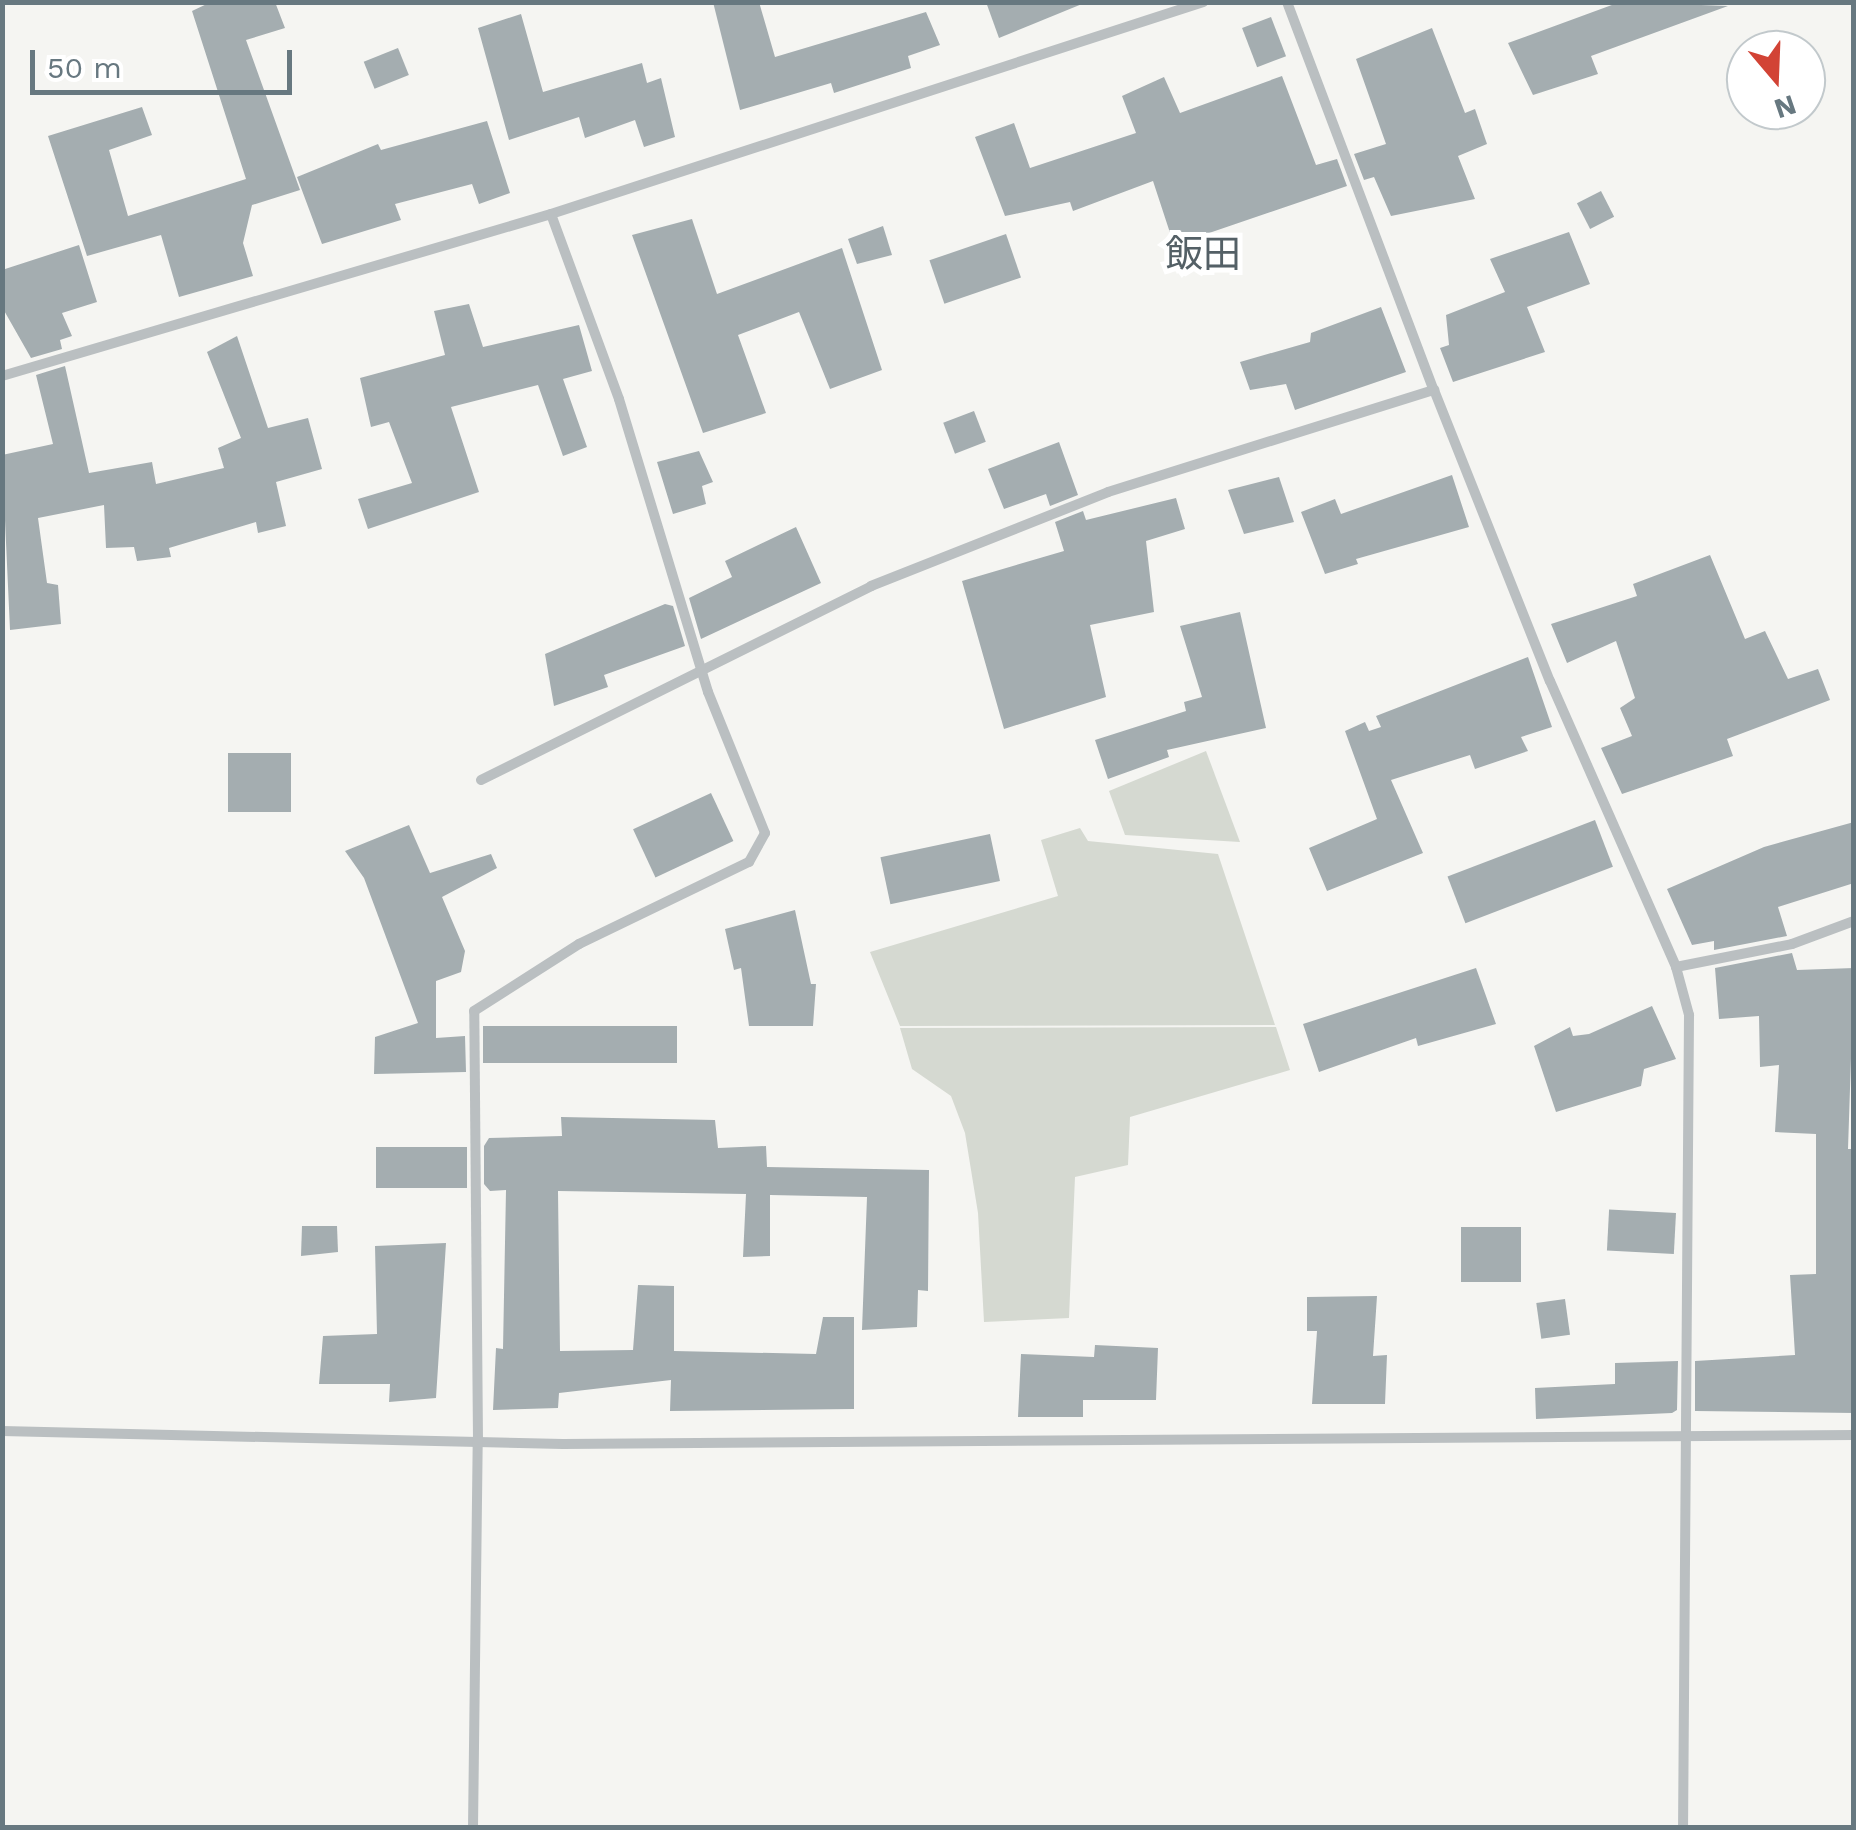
<!DOCTYPE html>
<meta charset="utf-8">
<style>
body{margin:0}
#map{position:relative;width:1856px;height:1830px;overflow:hidden;background:#f5f5f2;font-family:"Work Sans","Noto Sans JP",sans-serif}
div>[style]{position:absolute}
[style*='--x']{left:calc(var(--x)*1px);top:calc(var(--y)*1px);width:calc(var(--w)*1px);rotate:calc(var(--a)*1deg)}
.green>*{inset:0;background:#d5d9d1}
.building>*{inset:0;background:#a4adb0;transform-origin:0 0}
.street>*{height:10px;margin:-5px;padding:0 5px;transform-origin:5px;border-radius:5px;background:#babfc1}
span{translate:-50% -50%;white-space:nowrap;text-align:center;line-height:1.15;-webkit-text-stroke:10px #fff;paint-order:stroke}
.quarter-label{font-size:38px;color:#546066}
.frame{position:absolute;inset:0;border:5px solid #677880;pointer-events:none}
.north{position:absolute;left:1726px;top:30px;width:100px;height:100px;box-sizing:border-box;background:#fff;border:2px solid #c2c9cc;border-radius:50%;rotate:161deg;font-size:28px;font-weight:700;line-height:40px;text-align:center;color:#677880}
.north::after{content:'';display:block;margin:auto;width:35px;height:45px;background:#d24335;clip-path:polygon(50% 0,100% 100%,50% 72%,0 100%)}
.scale{position:absolute;left:30px;top:50px;width:262px;height:45px;box-sizing:border-box;border:5px solid #677880;border-top:0;padding-left:12px;font-size:30px;line-height:35px;white-space:nowrap;color:#677880;-webkit-text-stroke:8px #fff;paint-order:stroke}
</style>
<div id="map">
<div class="green">
<div style="clip-path:polygon(1206px 751px,1240px 842px,1125px 835px,1109px 791px)"></div>
<div style="clip-path:polygon(1080px 828px,1088px 841px,1218px 854px,1275px 1025px,900px 1026px,870px 952px,1058px 896px,1041px 840px)"></div>
<div style="clip-path:polygon(1276px 1027px,1290px 1070px,1130px 1117px,1128px 1165px,1075px 1177px,1069px 1318px,984px 1322px,978px 1213px,965px 1133px,951px 1096px,912px 1069px,900px 1028px)"></div>
</div>
<div class="building">
<div style="clip-path:polygon(211px 2px,275px 2px,285px 28px,246px 40px,300px 190px,252px 205px,243px 243px,253px 276px,179px 297px,161px 235px,87px 256px,48px 136px,142px 107px,152px 135px,109px 150px,128px 216px,246px 179px,192px 11px)"></div>
<div style="clip-path:polygon(713px 2px,759px 2px,775px 57px,926px 12px,940px 45px,908px 56px,911px 68px,834px 93px,831px 83px,740px 110px)"></div>
<div style="clip-path:polygon(986px 2px,1082px 2px,1082px 4px,999px 38px)"></div>
<div style="clip-path:polygon(1620px 2px,1728px 6px,1591px 56px,1598px 74px,1533px 95px,1508px 43px)"></div>
<div style="clip-path:polygon(521px 14px,543px 92px,642px 63px,647px 83px,661px 78px,675px 137px,644px 147px,635px 120px,585px 138px,579px 117px,509px 140px,478px 28px)"></div>
<div style="left:1271px;top:17px;width:42px;height:31px;rotate:69deg"></div>
<div style="clip-path:polygon(1432px 28px,1465px 113px,1475px 109px,1487px 144px,1458px 156px,1475px 199px,1391px 216px,1374px 177px,1364px 180px,1354px 154px,1386px 144px,1356px 59px)"></div>
<div style="left:398px;top:48px;width:29px;height:37px;rotate:68deg"></div>
<div style="clip-path:polygon(1282px 76px,1316px 165px,1337px 159px,1347px 186px,1174px 245px,1153px 181px,1073px 211px,1070px 202px,1005px 216px,975px 137px,1014px 123px,1030px 168px,1136px 133px,1122px 96px,1164px 77px,1180px 113px)"></div>
<div style="clip-path:polygon(487px 121px,510px 193px,479px 204px,472px 184px,395px 204px,401px 220px,322px 244px,297px 177px,378px 144px,381px 150px)"></div>
<div style="left:1601px;top:191px;width:29px;height:27px;rotate:63deg"></div>
<div style="clip-path:polygon(692px 219px,717px 294px,842px 248px,882px 370px,830px 389px,799px 312px,738px 335px,766px 413px,703px 433px,632px 235px)"></div>
<div style="clip-path:polygon(883px 226px,892px 255px,857px 264px,848px 239px)"></div>
<div style="clip-path:polygon(1569px 232px,1590px 284px,1527px 307px,1545px 352px,1453px 382px,1440px 348px,1449px 345px,1446px 315px,1505px 292px,1490px 259px)"></div>
<div style="left:1006px;top:234px;width:46px;height:81px;rotate:71deg"></div>
<div style="clip-path:polygon(79px 245px,97px 302px,62px 313px,72px 336px,60px 340px,62px 349px,31px 358px,2px 307px,2px 270px)"></div>
<div style="clip-path:polygon(469px 304px,483px 347px,579px 325px,592px 371px,563px 379px,587px 447px,563px 456px,538px 385px,451px 407px,479px 492px,368px 529px,358px 499px,412px 483px,389px 422px,371px 427px,360px 378px,445px 355px,434px 311px)"></div>
<div style="clip-path:polygon(1381px 307px,1406px 372px,1295px 410px,1286px 384px,1250px 390px,1240px 362px,1310px 342px,1311px 333px)"></div>
<div style="clip-path:polygon(237px 336px,268px 428px,308px 418px,322px 469px,276px 482px,286px 526px,258px 533px,256px 522px,169px 548px,171px 557px,137px 561px,134px 547px,106px 548px,104px 505px,38px 518px,47px 583px,58px 585px,61px 624px,10px 630px,2px 455px,53px 444px,36px 375px,65px 366px,89px 473px,152px 462px,156px 484px,224px 468px,218px 448px,241px 438px,207px 352px)"></div>
<div style="left:974px;top:411px;width:33px;height:33px;rotate:69deg"></div>
<div style="clip-path:polygon(1059px 442px,1078px 495px,1050px 506px,1046px 494px,1004px 509px,988px 469px)"></div>
<div style="clip-path:polygon(699px 451px,713px 482px,702px 486px,706px 504px,673px 514px,657px 462px)"></div>
<div style="clip-path:polygon(1452px 475px,1469px 527px,1356px 559px,1358px 564px,1325px 574px,1301px 512px,1335px 499px,1341px 514px)"></div>
<div style="clip-path:polygon(1279px 477px,1294px 522px,1244px 534px,1228px 490px)"></div>
<div style="clip-path:polygon(1176px 498px,1185px 529px,1146px 541px,1154px 612px,1090px 625px,1106px 697px,1004px 729px,962px 581px,1064px 551px,1055px 522px,1083px 511px,1086px 520px)"></div>
<div style="clip-path:polygon(796px 527px,821px 583px,701px 639px,689px 598px,732px 577px,725px 561px)"></div>
<div style="clip-path:polygon(1710px 555px,1745px 639px,1765px 631px,1788px 679px,1818px 669px,1830px 700px,1727px 739px,1733px 756px,1622px 794px,1601px 748px,1632px 736px,1620px 708px,1635px 698px,1616px 641px,1567px 663px,1551px 624px,1637px 596px,1633px 584px)"></div>
<div style="clip-path:polygon(665px 604px,673px 606px,685px 646px,604px 675px,608px 687px,554px 706px,545px 654px)"></div>
<div style="clip-path:polygon(1240px 612px,1266px 728px,1167px 750px,1169px 757px,1108px 779px,1095px 740px,1186px 711px,1184px 702px,1202px 697px,1180px 626px)"></div>
<div style="clip-path:polygon(1528px 657px,1552px 727px,1521px 737px,1528px 751px,1475px 769px,1470px 755px,1391px 780px,1423px 853px,1327px 891px,1309px 848px,1377px 819px,1345px 731px,1365px 722px,1369px 731px,1381px 727px,1376px 716px)"></div>
<div style="left:291px;top:753px;width:59px;height:63px;rotate:90deg"></div>
<div style="left:711px;top:793px;width:53px;height:86px;rotate:65deg"></div>
<div style="left:1595px;top:820px;width:50px;height:158px;rotate:69deg"></div>
<div style="clip-path:polygon(1854px 822px,1854px 883px,1778px 907px,1787px 936px,1714px 950px,1714px 941px,1692px 945px,1667px 889px,1764px 847px)"></div>
<div style="clip-path:polygon(409px 825px,430px 873px,491px 854px,497px 868px,442px 897px,465px 951px,461px 972px,436px 981px,436px 1038px,465px 1036px,466px 1072px,374px 1074px,375px 1037px,418px 1023px,364px 878px,345px 851px)"></div>
<div style="left:990px;top:834px;width:48px;height:112px;rotate:78deg"></div>
<div style="clip-path:polygon(795px 910px,811px 984px,816px 984px,813px 1026px,749px 1026px,741px 968px,734px 970px,725px 929px)"></div>
<div style="clip-path:polygon(1792px 953px,1797px 970px,1854px 968px,1848px 1149px,1854px 1149px,1854px 1413px,1695px 1411px,1695px 1361px,1795px 1355px,1790px 1275px,1816px 1274px,1816px 1134px,1775px 1132px,1779px 1065px,1760px 1067px,1759px 1016px,1719px 1019px,1715px 968px)"></div>
<div style="clip-path:polygon(1476px 968px,1496px 1024px,1418px 1046px,1416px 1038px,1319px 1072px,1303px 1024px)"></div>
<div style="clip-path:polygon(1652px 1006px,1676px 1059px,1644px 1069px,1641px 1086px,1556px 1112px,1534px 1046px,1570px 1027px,1573px 1036px,1589px 1034px)"></div>
<div style="left:677px;top:1026px;width:37px;height:194px;rotate:90deg"></div>
<div style="clip-path:polygon(561px 1117px,715px 1120px,718px 1148px,766px 1146px,767px 1167px,929px 1170px,928px 1291px,918px 1290px,917px 1327px,862px 1330px,867px 1197px,770px 1195px,770px 1256px,743px 1257px,746px 1194px,558px 1191px,560px 1351px,633px 1350px,638px 1285px,674px 1286px,674px 1351px,816px 1354px,823px 1317px,854px 1317px,854px 1409px,670px 1411px,671px 1380px,559px 1393px,558px 1408px,493px 1410px,496px 1348px,503px 1349px,506px 1190px,490px 1191px,484px 1184px,484px 1146px,489px 1138px,562px 1136px)"></div>
<div style="left:376px;top:1147px;width:91px;height:41px"></div>
<div style="left:1676px;top:1213px;width:41px;height:67px;rotate:93deg"></div>
<div style="clip-path:polygon(302px 1226px,337px 1226px,338px 1252px,301px 1256px)"></div>
<div style="left:1521px;top:1227px;width:55px;height:60px;rotate:90deg"></div>
<div style="clip-path:polygon(446px 1243px,436px 1398px,389px 1402px,390px 1384px,319px 1384px,323px 1336px,377px 1334px,375px 1246px)"></div>
<div style="clip-path:polygon(1377px 1296px,1373px 1356px,1387px 1355px,1385px 1404px,1312px 1404px,1317px 1331px,1307px 1331px,1307px 1297px)"></div>
<div style="left:1565px;top:1299px;width:36px;height:29px;rotate:82deg"></div>
<div style="clip-path:polygon(1095px 1345px,1158px 1348px,1156px 1400px,1083px 1400px,1083px 1417px,1018px 1417px,1021px 1354px,1094px 1357px)"></div>
<div style="clip-path:polygon(1678px 1361px,1677px 1410px,1672px 1413px,1536px 1419px,1535px 1388px,1615px 1384px,1615px 1363px)"></div>
</div>
<div class="street">
<div style="--x:1287;--y:2;--w:415;--a:69.3"></div>
<div style="--x:1434;--y:390;--w:313;--a:68.3"></div>
<div style="--x:1550;--y:681;--w:313;--a:66.2"></div>
<div style="--x:1676;--y:967;--w:50;--a:74.8"></div>
<div style="--x:1689;--y:1015;--w:813;--a:90.42"></div>
<div style="--x:2;--y:376;--w:572;--a:-16.44"></div>
<div style="--x:551;--y:214;--w:686;--a:-18.01"></div>
<div style="--x:481;--y:780;--w:436;--a:-26.4"></div>
<div style="--x:871;--y:586;--w:255;--a:-21.6"></div>
<div style="--x:1108;--y:492;--w:342;--a:-17.4"></div>
<div style="--x:1676;--y:967;--w:118;--a:-11.2"></div>
<div style="--x:1792;--y:944;--w:66;--a:-20.4"></div>
<div style="--x:2;--y:1431;--w:561;--a:1.33"></div>
<div style="--x:563;--y:1444;--w:1291;--a:-0.4"></div>
<div style="--x:473;--y:1828;--w:388;--a:-89.3"></div>
<div style="--x:478;--y:1440;--w:429;--a:-90.5"></div>
<div style="--x:474;--y:1011;--w:125;--a:-32.5"></div>
<div style="--x:579;--y:944;--w:189;--a:-25.8"></div>
<div style="--x:749;--y:862;--w:33;--a:-61"></div>
<div style="--x:765;--y:833;--w:152;--a:-112"></div>
<div style="--x:708;--y:692;--w:306;--a:-106.9"></div>
<div style="--x:619;--y:399;--w:197;--a:-110.2"></div>
</div>
<div class="quarter-label">
<span style="left:1203px;top:255px">飯田</span>
</div>
<div class="frame"></div>
<div class="north">N</div>
<div class="scale">50 m</div>
</div>
